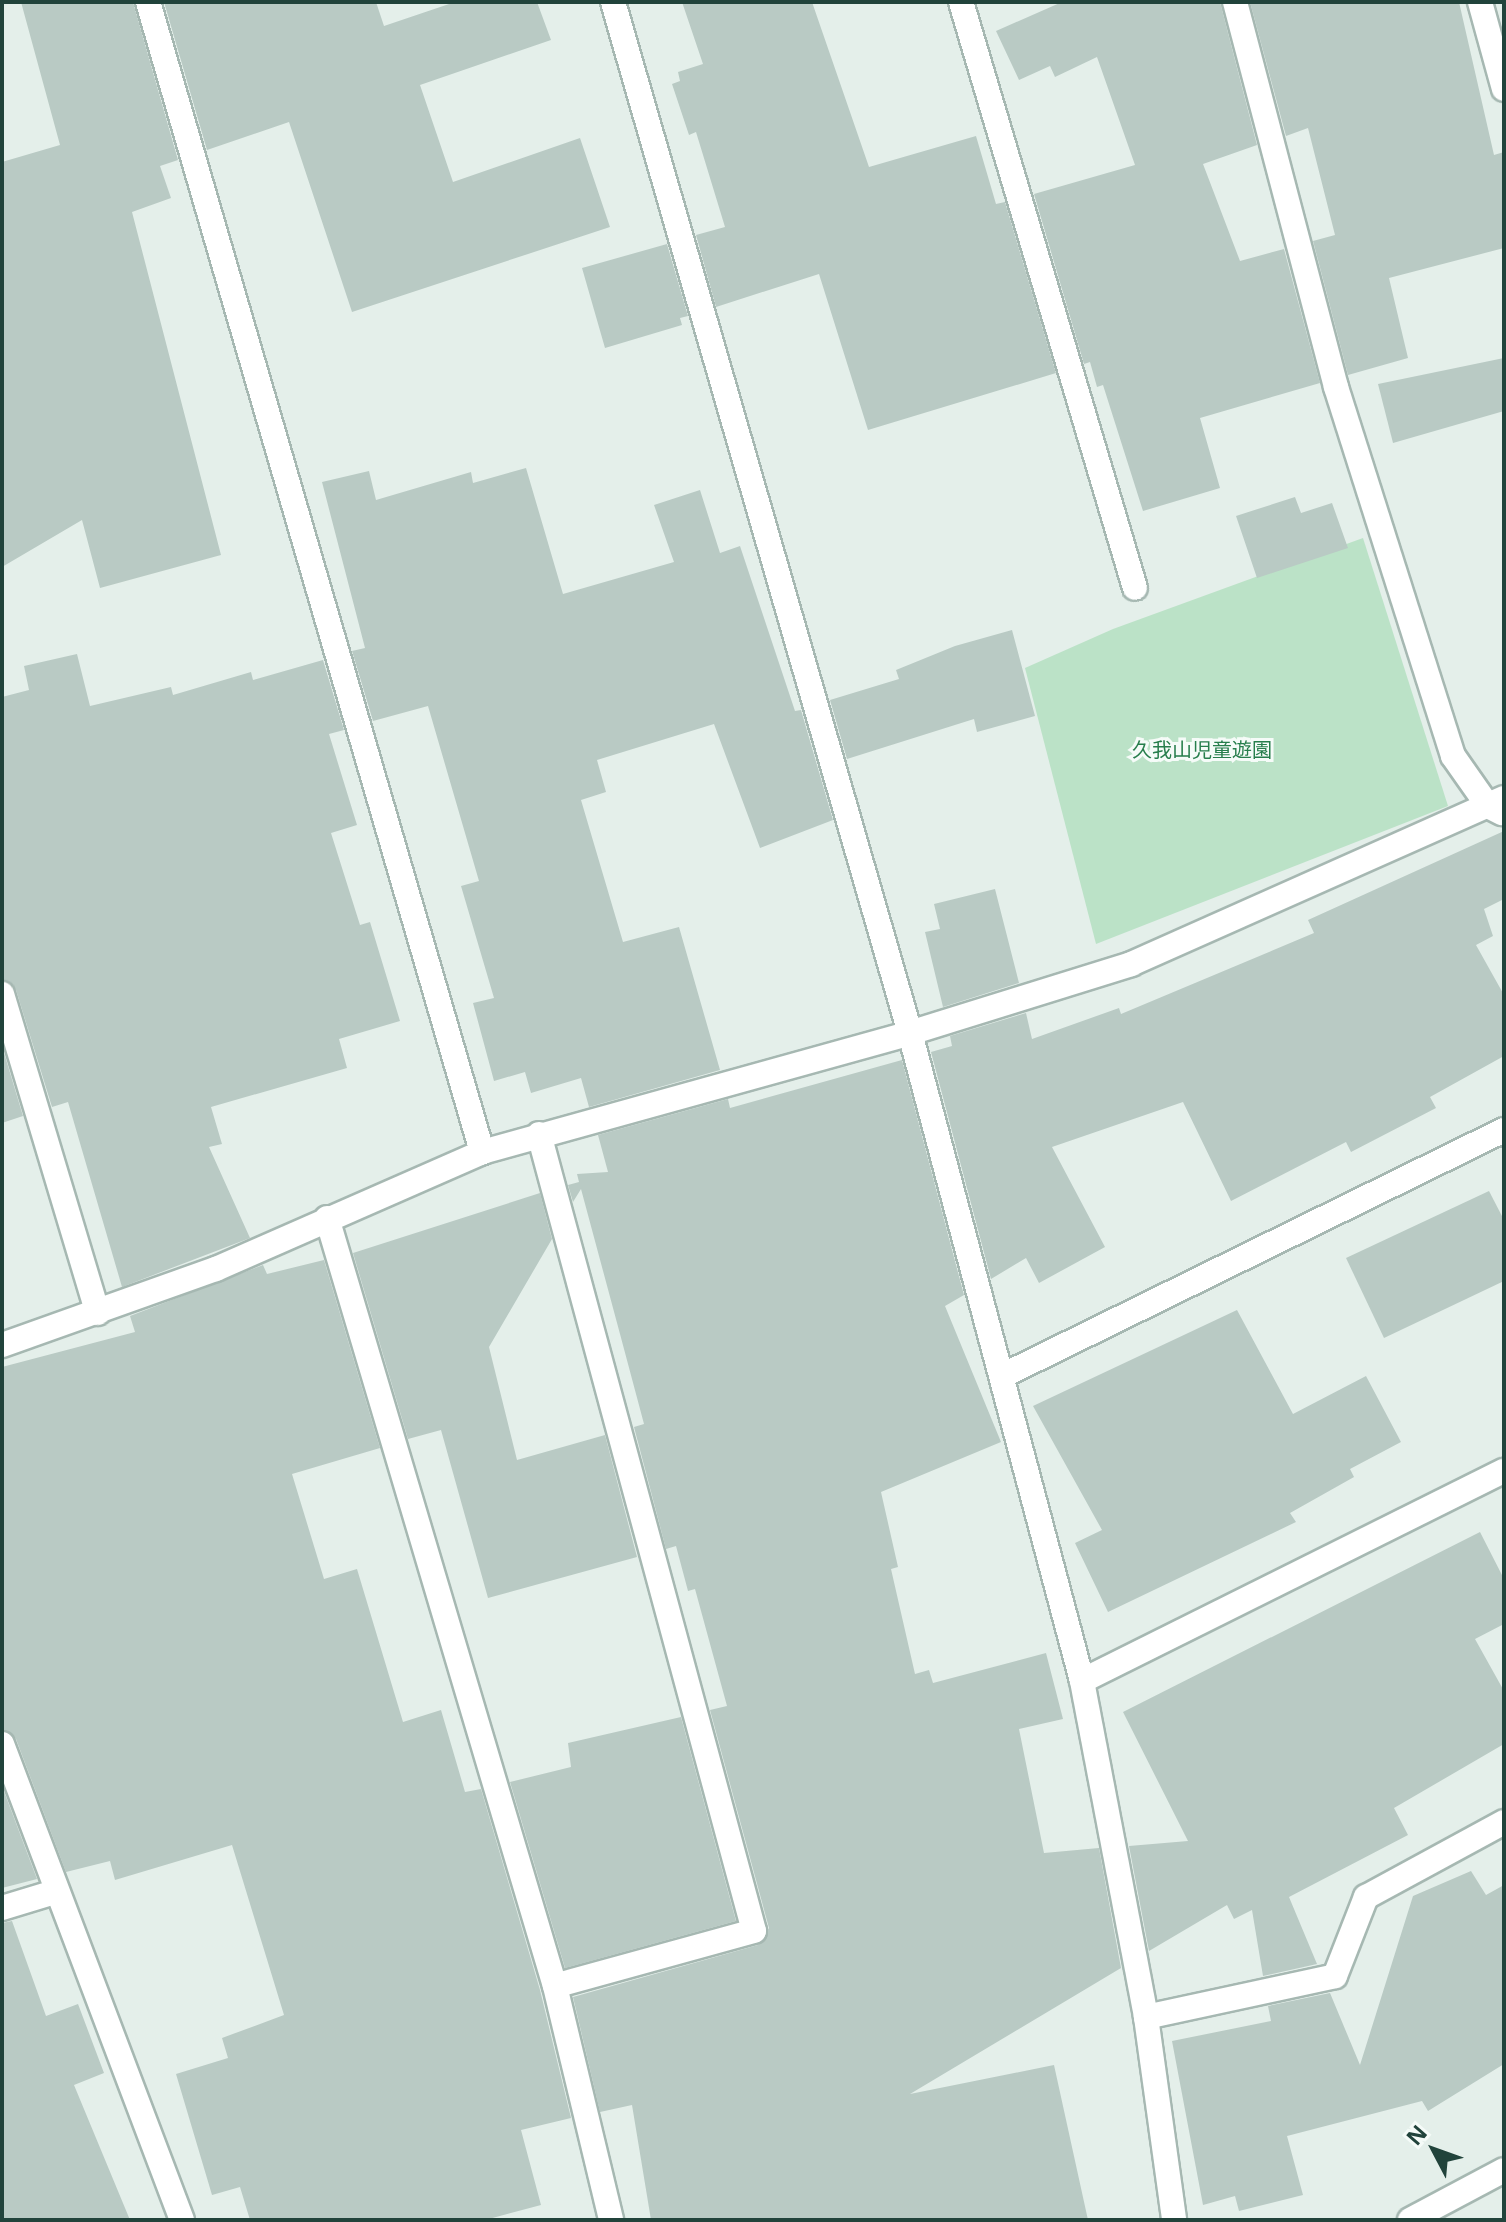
<!DOCTYPE html>
<meta charset="utf-8">
<style>
body{margin:0}
#map{position:relative;width:1506px;height:2222px;overflow:hidden;background:#e4efea;font-family:"Open Sans","Noto Sans JP",sans-serif}
div>[style]{position:absolute}
[style*='--x']{left:calc(var(--x)*1px);top:calc(var(--y)*1px);width:calc(var(--w)*1px);rotate:calc(var(--a)*1deg)}
.green>*{inset:0;background:#bbe2c7}
.building>*{inset:0;background:#b9cac4}
.roads{filter:drop-shadow(2px 0 #a6b8b2) drop-shadow(-2px 0 #a6b8b2) drop-shadow(0 2px #a6b8b2) drop-shadow(0 -2px #a6b8b2)}
.service>*{height:24px;margin:-12px;padding:0 12px;transform-origin:12px;border-radius:12px;background:#fff}
.minor>*{height:24px;margin:-12px;padding:0 12px;transform-origin:12px;border-radius:12px;background:#fff}
span{translate:-50% -50%;white-space:nowrap;text-align:center;line-height:1.15;-webkit-text-stroke:6px #f5fbf8;paint-order:stroke}
.park-label{font-size:20px;color:#277e4c}
.frame{position:absolute;inset:0;border:4px solid #21433b;pointer-events:none}
.north{position:absolute;left:1394px;top:2110px;width:80px;height:80px;-webkit-text-stroke:6px #f5fbf8;paint-order:stroke;rotate:311deg;font-size:22px;font-weight:700;line-height:32px;text-align:center;color:#21433b}
.north::after{content:'';display:block;margin:auto;width:28px;height:36px;background:#21433b;clip-path:polygon(50% 0,100% 100%,50% 72%,0 100%)}
</style>
<div id="map">
<div class="green">
<div style="clip-path:polygon(1363px 538px,1448px 806px,1096px 944px,1025px 668px,1113px 629px)"></div>
</div>
<div class="building">
<div style="clip-path:polygon(21px 2px,133px 2px,178px 160px,160px 166px,171px 198px,132px 212px,221px 555px,100px 588px,82px 520px,2px 567px,2px 162px,60px 145px)"></div>
<div style="clip-path:polygon(164px 2px,376px 2px,384px 26px,455px 2px,537px 2px,551px 40px,420px 85px,453px 182px,580px 138px,610px 227px,352px 312px,289px 122px,207px 150px)"></div>
<div style="clip-path:polygon(682px 2px,812px 2px,869px 167px,976px 136px,996px 204px,1005px 202px,1056px 373px,868px 430px,819px 274px,716px 307px,696px 235px,725px 227px,696px 132px,689px 135px,672px 84px,680px 81px,678px 72px,703px 64px)"></div>
<div style="clip-path:polygon(1062px 2px,1220px 2px,1257px 145px,1203px 164px,1240px 261px,1284px 249px,1320px 383px,1200px 418px,1220px 488px,1143px 511px,1103px 385px,1097px 387px,1090px 362px,1084px 364px,1034px 194px,1135px 165px,1097px 57px,1055px 77px,1050px 66px,1019px 80px,996px 31px)"></div>
<div style="clip-path:polygon(1250px 2px,1459px 2px,1494px 155px,1504px 152px,1504px 248px,1389px 278px,1408px 358px,1348px 375px,1313px 241px,1335px 235px,1308px 128px,1286px 136px)"></div>
<div style="clip-path:polygon(667px 244px,688px 316px,680px 318px,682px 325px,605px 348px,582px 268px)"></div>
<div style="clip-path:polygon(1504px 358px,1504px 411px,1393px 443px,1378px 384px)"></div>
<div style="clip-path:polygon(526px 468px,563px 594px,674px 562px,654px 505px,700px 490px,720px 553px,740px 546px,795px 711px,801px 710px,833px 820px,760px 848px,714px 724px,597px 760px,606px 792px,581px 800px,623px 942px,679px 927px,720px 1070px,589px 1107px,581px 1078px,531px 1093px,525px 1072px,494px 1081px,473px 1003px,494px 998px,461px 886px,479px 881px,428px 706px,373px 721px,352px 651px,365px 648px,322px 482px,369px 471px,376px 500px,471px 472px,473px 483px)"></div>
<div style="clip-path:polygon(1295px 497px,1301px 513px,1332px 503px,1348px 548px,1257px 578px,1236px 516px)"></div>
<div style="clip-path:polygon(1012px 630px,1035px 716px,977px 732px,974px 719px,847px 759px,830px 700px,899px 679px,896px 670px,955px 646px)"></div>
<div style="clip-path:polygon(77px 654px,90px 706px,171px 687px,173px 695px,251px 672px,253px 680px,323px 660px,344px 730px,329px 734px,357px 825px,331px 833px,360px 925px,370px 922px,400px 1021px,339px 1039px,347px 1068px,211px 1107px,222px 1144px,209px 1147px,250px 1238px,122px 1287px,68px 1102px,52px 1107px,16px 990px,2px 979px,2px 697px,29px 690px,24px 666px)"></div>
<div style="clip-path:polygon(1504px 831px,1504px 899px,1484px 909px,1493px 936px,1476px 945px,1504px 995px,1504px 1056px,1430px 1097px,1436px 1108px,1351px 1152px,1346px 1142px,1231px 1201px,1183px 1102px,1052px 1147px,1105px 1247px,1039px 1283px,1026px 1258px,991px 1279px,931px 1052px,952px 1046px,950px 1036px,1026px 1013px,1032px 1039px,1119px 1008px,1121px 1014px,1314px 933px,1308px 920px)"></div>
<div style="clip-path:polygon(995px 889px,1019px 983px,943px 1007px,925px 932px,940px 929px,934px 904px)"></div>
<div style="clip-path:polygon(2px 1046px,23px 1116px,2px 1123px)"></div>
<div style="clip-path:polygon(902px 1060px,964px 1295px,945px 1306px,1001px 1442px,881px 1492px,898px 1567px,891px 1569px,915px 1674px,929px 1670px,933px 1683px,1046px 1653px,1063px 1719px,1019px 1729px,1044px 1853px,1099px 1848px,1121px 1968px,910px 2094px,1054px 2065px,1088px 2220px,651px 2220px,632px 2105px,600px 2112px,573px 1997px,758px 1945px,769px 1928px,710px 1710px,727px 1706px,695px 1589px,688px 1591px,676px 1546px,666px 1549px,634px 1427px,644px 1424px,620px 1334px,581px 1189px,573px 1202px,568px 1185px,579px 1182px,577px 1174px,608px 1172px,598px 1135px,728px 1099px,730px 1108px)"></div>
<div style="clip-path:polygon(1489px 1191px,1504px 1220px,1504px 1281px,1384px 1338px,1346px 1258px)"></div>
<div style="clip-path:polygon(540px 1193px,552px 1239px,489px 1347px,517px 1460px,605px 1435px,637px 1557px,488px 1598px,441px 1430px,408px 1439px,353px 1253px)"></div>
<div style="clip-path:polygon(324px 1260px,380px 1448px,292px 1474px,324px 1579px,357px 1569px,403px 1722px,441px 1710px,465px 1792px,481px 1789px,540px 1990px,571px 2118px,521px 2130px,541px 2205px,485px 2220px,250px 2220px,240px 2187px,212px 2195px,176px 2074px,228px 2058px,222px 2038px,284px 2015px,232px 1845px,115px 1880px,110px 1861px,66px 1872px,16px 1739px,2px 1729px,2px 1367px,135px 1332px,130px 1316px,263px 1265px,267px 1274px)"></div>
<div style="clip-path:polygon(1237px 1310px,1293px 1414px,1366px 1376px,1401px 1442px,1350px 1469px,1354px 1477px,1290px 1513px,1296px 1522px,1108px 1612px,1075px 1543px,1102px 1530px,1033px 1406px)"></div>
<div style="clip-path:polygon(1480px 1532px,1504px 1579px,1504px 1624px,1475px 1639px,1504px 1691px,1504px 1744px,1394px 1808px,1408px 1835px,1289px 1897px,1317px 1964px,1263px 1976px,1252px 1910px,1234px 1919px,1227px 1905px,1149px 1951px,1129px 1846px,1188px 1841px,1123px 1712px)"></div>
<div style="clip-path:polygon(681px 1717px,736px 1921px,565px 1968px,510px 1782px,571px 1767px,568px 1743px)"></div>
<div style="clip-path:polygon(2px 1786px,37px 1879px,2px 1888px)"></div>
<div style="clip-path:polygon(1471px 1871px,1486px 1895px,1504px 1885px,1504px 2064px,1428px 2111px,1422px 2101px,1287px 2136px,1303px 2195px,1239px 2211px,1235px 2196px,1203px 2205px,1172px 2041px,1271px 2021px,1268px 2006px,1330px 1993px,1360px 2065px,1413px 1896px)"></div>
<div style="clip-path:polygon(12px 1921px,46px 2016px,78px 2004px,104px 2073px,74px 2085px,130px 2220px,2px 2220px,2px 1923px)"></div>
</div>
<div class="roads">
<div class="service">
<div style="--x:961;--y:2;--w:611;--a:73.46"></div>
<div style="--x:1480;--y:2;--w:90;--a:74.6"></div>
<div style="--x:539;--y:1134;--w:825;--a:74.9"></div>
<div style="--x:754;--y:1931;--w:206;--a:164.6"></div>
<div style="--x:2;--y:1744;--w:509;--a:69.29"></div>
<div style="--x:2;--y:1908;--w:55;--a:-16.8"></div>
</div>
<div class="minor">
<div style="--x:148;--y:2;--w:1198;--a:73.8"></div>
<div style="--x:613;--y:2;--w:1073;--a:73.93"></div>
<div style="--x:910;--y:1033;--w:670;--a:75.13"></div>
<div style="--x:1082;--y:1681;--w:342;--a:79.2"></div>
<div style="--x:1146;--y:2017;--w:205;--a:82.1"></div>
<div style="--x:1235;--y:2;--w:398;--a:75.3"></div>
<div style="--x:1336;--y:387;--w:387;--a:72.4"></div>
<div style="--x:1453;--y:756;--w:61;--a:55"></div>
<div style="--x:1488;--y:806;--w:16;--a:27"></div>
<div style="--x:2;--y:994;--w:333;--a:73.3"></div>
<div style="--x:327;--y:1218;--w:801;--a:73.47"></div>
<div style="--x:555;--y:1986;--w:241;--a:76.5"></div>
<div style="--x:2;--y:1345;--w:227;--a:-19.6"></div>
<div style="--x:216;--y:1269;--w:291;--a:-23.7"></div>
<div style="--x:482;--y:1152;--w:444;--a:-15.5"></div>
<div style="--x:910;--y:1033;--w:232;--a:-17.3"></div>
<div style="--x:1131;--y:964;--w:408;--a:-24"></div>
<div style="--x:1002;--y:1376;--w:559;--a:-26.11"></div>
<div style="--x:1082;--y:1681;--w:471;--a:-26.5"></div>
<div style="--x:1146;--y:2017;--w:193;--a:-12.2"></div>
<div style="--x:1335;--y:1976;--w:85;--a:-68.6"></div>
<div style="--x:1366;--y:1897;--w:157;--a:-28.5"></div>
<div style="--x:1410;--y:2220;--w:106;--a:-28"></div>
</div>
</div>
<div class="park-label">
<span style="left:1202px;top:749px">久我山児童遊園</span>
</div>
<div class="frame"></div>
<div class="north">N</div>
</div>
